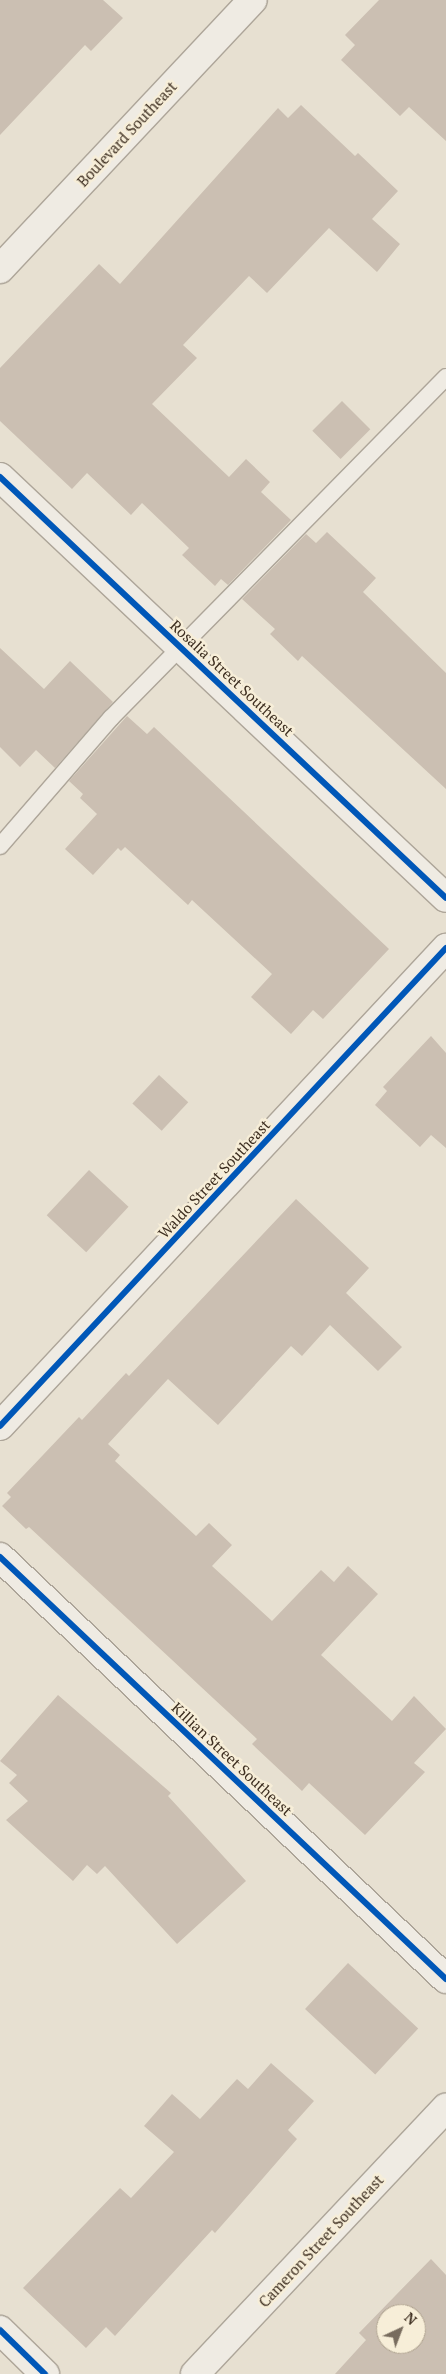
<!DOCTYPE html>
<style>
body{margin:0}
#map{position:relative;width:446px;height:2374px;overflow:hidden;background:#e7e0d1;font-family:"PT Serif",serif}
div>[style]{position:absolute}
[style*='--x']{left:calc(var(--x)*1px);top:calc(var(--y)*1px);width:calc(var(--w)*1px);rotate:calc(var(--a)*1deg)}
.building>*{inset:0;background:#cbbfb2;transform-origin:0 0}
.roads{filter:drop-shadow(1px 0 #ada599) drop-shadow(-1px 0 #ada599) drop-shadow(0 1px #ada599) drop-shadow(0 -1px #ada599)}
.service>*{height:16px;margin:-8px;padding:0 8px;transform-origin:8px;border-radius:8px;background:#efebe3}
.minor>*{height:28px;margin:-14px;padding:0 14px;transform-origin:14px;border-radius:14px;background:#efebe3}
.secondary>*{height:28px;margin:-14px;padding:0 14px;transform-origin:14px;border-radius:14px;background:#efebe3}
.cycleway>*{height:6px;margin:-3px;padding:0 3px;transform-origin:3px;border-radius:3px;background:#0057b8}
span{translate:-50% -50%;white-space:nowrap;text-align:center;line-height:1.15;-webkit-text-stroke:5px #f7eed8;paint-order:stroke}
.street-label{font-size:15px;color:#3d2e20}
.north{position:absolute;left:376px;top:2304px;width:50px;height:50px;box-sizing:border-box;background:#f7eed8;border:1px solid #ada18e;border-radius:50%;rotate:43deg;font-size:14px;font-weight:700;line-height:20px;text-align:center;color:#3d2e20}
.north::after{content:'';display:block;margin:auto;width:18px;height:22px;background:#786c5e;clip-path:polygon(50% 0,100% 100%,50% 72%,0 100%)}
</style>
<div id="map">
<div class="building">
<div style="clip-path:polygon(0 0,103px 0,123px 18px,91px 51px,85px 45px,0 135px)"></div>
<div style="clip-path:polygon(379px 0,446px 0,446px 141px,409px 107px,400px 116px,341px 60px,355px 45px,345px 35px)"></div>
<div style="clip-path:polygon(301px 105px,355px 156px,358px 153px,398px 191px,372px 219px,400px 244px,377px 272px,329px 228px,267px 293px,249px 276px,183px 345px,197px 358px,152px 404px,229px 477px,246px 459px,270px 482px,261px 492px,291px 520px,228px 585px,221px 579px,215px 586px,182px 555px,189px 548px,142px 503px,131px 515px,87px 473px,72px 489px,0 421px,0 368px,99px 264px,120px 284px,278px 108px,288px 118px)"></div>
<div style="left:342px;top:401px;width:40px;height:42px;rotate:45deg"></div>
<div style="clip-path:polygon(327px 532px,376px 578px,363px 592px,446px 673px,446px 789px,302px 656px,298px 661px,270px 634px,275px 629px,242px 599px,306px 534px,316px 543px)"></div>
<div style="clip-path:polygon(0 648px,44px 689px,70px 661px,113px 702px,55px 768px,36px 750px,20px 767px,0 747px)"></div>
<div style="clip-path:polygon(127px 716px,147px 734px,154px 727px,389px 949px,323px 1019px,313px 1010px,291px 1034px,251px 997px,272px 974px,192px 900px,188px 905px,125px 847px,121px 851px,118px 848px,93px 875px,65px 849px,97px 814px,80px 798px,83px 794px,69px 781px)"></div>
<div style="clip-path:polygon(431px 1036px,446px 1053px,446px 1148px,431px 1135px,420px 1147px,375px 1105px,387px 1091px,383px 1087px)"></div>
<div style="left:159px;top:1075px;width:40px;height:39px;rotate:43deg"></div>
<div style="left:89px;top:1170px;width:54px;height:62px;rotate:43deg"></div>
<div style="clip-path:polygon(296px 1199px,369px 1268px,346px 1293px,402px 1347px,378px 1371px,330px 1325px,302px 1356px,291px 1346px,218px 1425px,168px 1379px,108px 1444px,120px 1455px,115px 1461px,196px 1536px,209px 1523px,232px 1545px,212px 1566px,272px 1621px,321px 1570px,334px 1582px,348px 1566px,378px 1594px,321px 1655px,392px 1721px,414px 1696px,446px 1729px,414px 1763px,425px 1772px,365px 1835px,309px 1783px,302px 1791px,252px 1744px,257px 1739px,29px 1527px,26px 1529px,2px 1506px,11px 1497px,7px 1493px,79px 1417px,82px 1420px,126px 1373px,129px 1376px)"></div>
<div style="clip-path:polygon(58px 1695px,171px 1793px,168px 1796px,246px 1881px,177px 1944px,105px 1866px,97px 1874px,87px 1865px,73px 1881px,6px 1820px,28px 1801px,9px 1783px,17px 1775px,0 1761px)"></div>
<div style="left:348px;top:1963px;width:96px;height:63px;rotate:43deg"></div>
<div style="clip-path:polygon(271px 2063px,314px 2101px,288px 2130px,297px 2139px,237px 2208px,215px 2233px,212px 2230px,115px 2336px,106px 2327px,86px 2348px,23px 2288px,120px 2188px,131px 2198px,174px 2152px,144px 2126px,172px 2094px,200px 2119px,237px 2079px,248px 2089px)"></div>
<div style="clip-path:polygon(evenodd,431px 2259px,446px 2275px,446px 2374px,335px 2374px,366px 2340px,359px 2333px,431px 2259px,386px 2314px,416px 2314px,416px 2344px,386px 2344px,386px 2314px)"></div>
</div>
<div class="roads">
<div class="service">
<div style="--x:0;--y:846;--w:169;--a:-49.1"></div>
<div style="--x:111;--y:718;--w:478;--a:-45.5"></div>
</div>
<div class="minor">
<div style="--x:0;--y:477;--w:613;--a:43.35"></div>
<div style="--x:0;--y:1426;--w:654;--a:-46.98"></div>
<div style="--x:0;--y:1557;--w:614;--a:43.42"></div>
<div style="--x:0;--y:2330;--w:63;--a:44.4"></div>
<div style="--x:195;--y:2374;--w:366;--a:-46.7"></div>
</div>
<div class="secondary">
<div style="--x:0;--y:269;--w:369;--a:-46.8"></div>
</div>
</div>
<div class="cycleway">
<div style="--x:0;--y:477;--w:613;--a:43.35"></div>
<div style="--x:0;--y:1426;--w:654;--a:-46.98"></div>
<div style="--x:0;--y:1557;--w:614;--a:43.42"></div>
<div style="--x:0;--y:2330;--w:63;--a:44.4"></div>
</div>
<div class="street-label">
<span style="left:127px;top:134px;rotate:-47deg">Boulevard Southeast</span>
<span style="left:232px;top:678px;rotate:43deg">Rosalia Street Southeast</span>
<span style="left:214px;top:1179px;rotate:-47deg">Waldo Street Southeast</span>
<span style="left:232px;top:1759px;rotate:43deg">Killian Street Southeast</span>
<span style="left:321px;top:2241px;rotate:-47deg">Cameron Street Southeast</span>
</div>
<div class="north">N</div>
</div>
